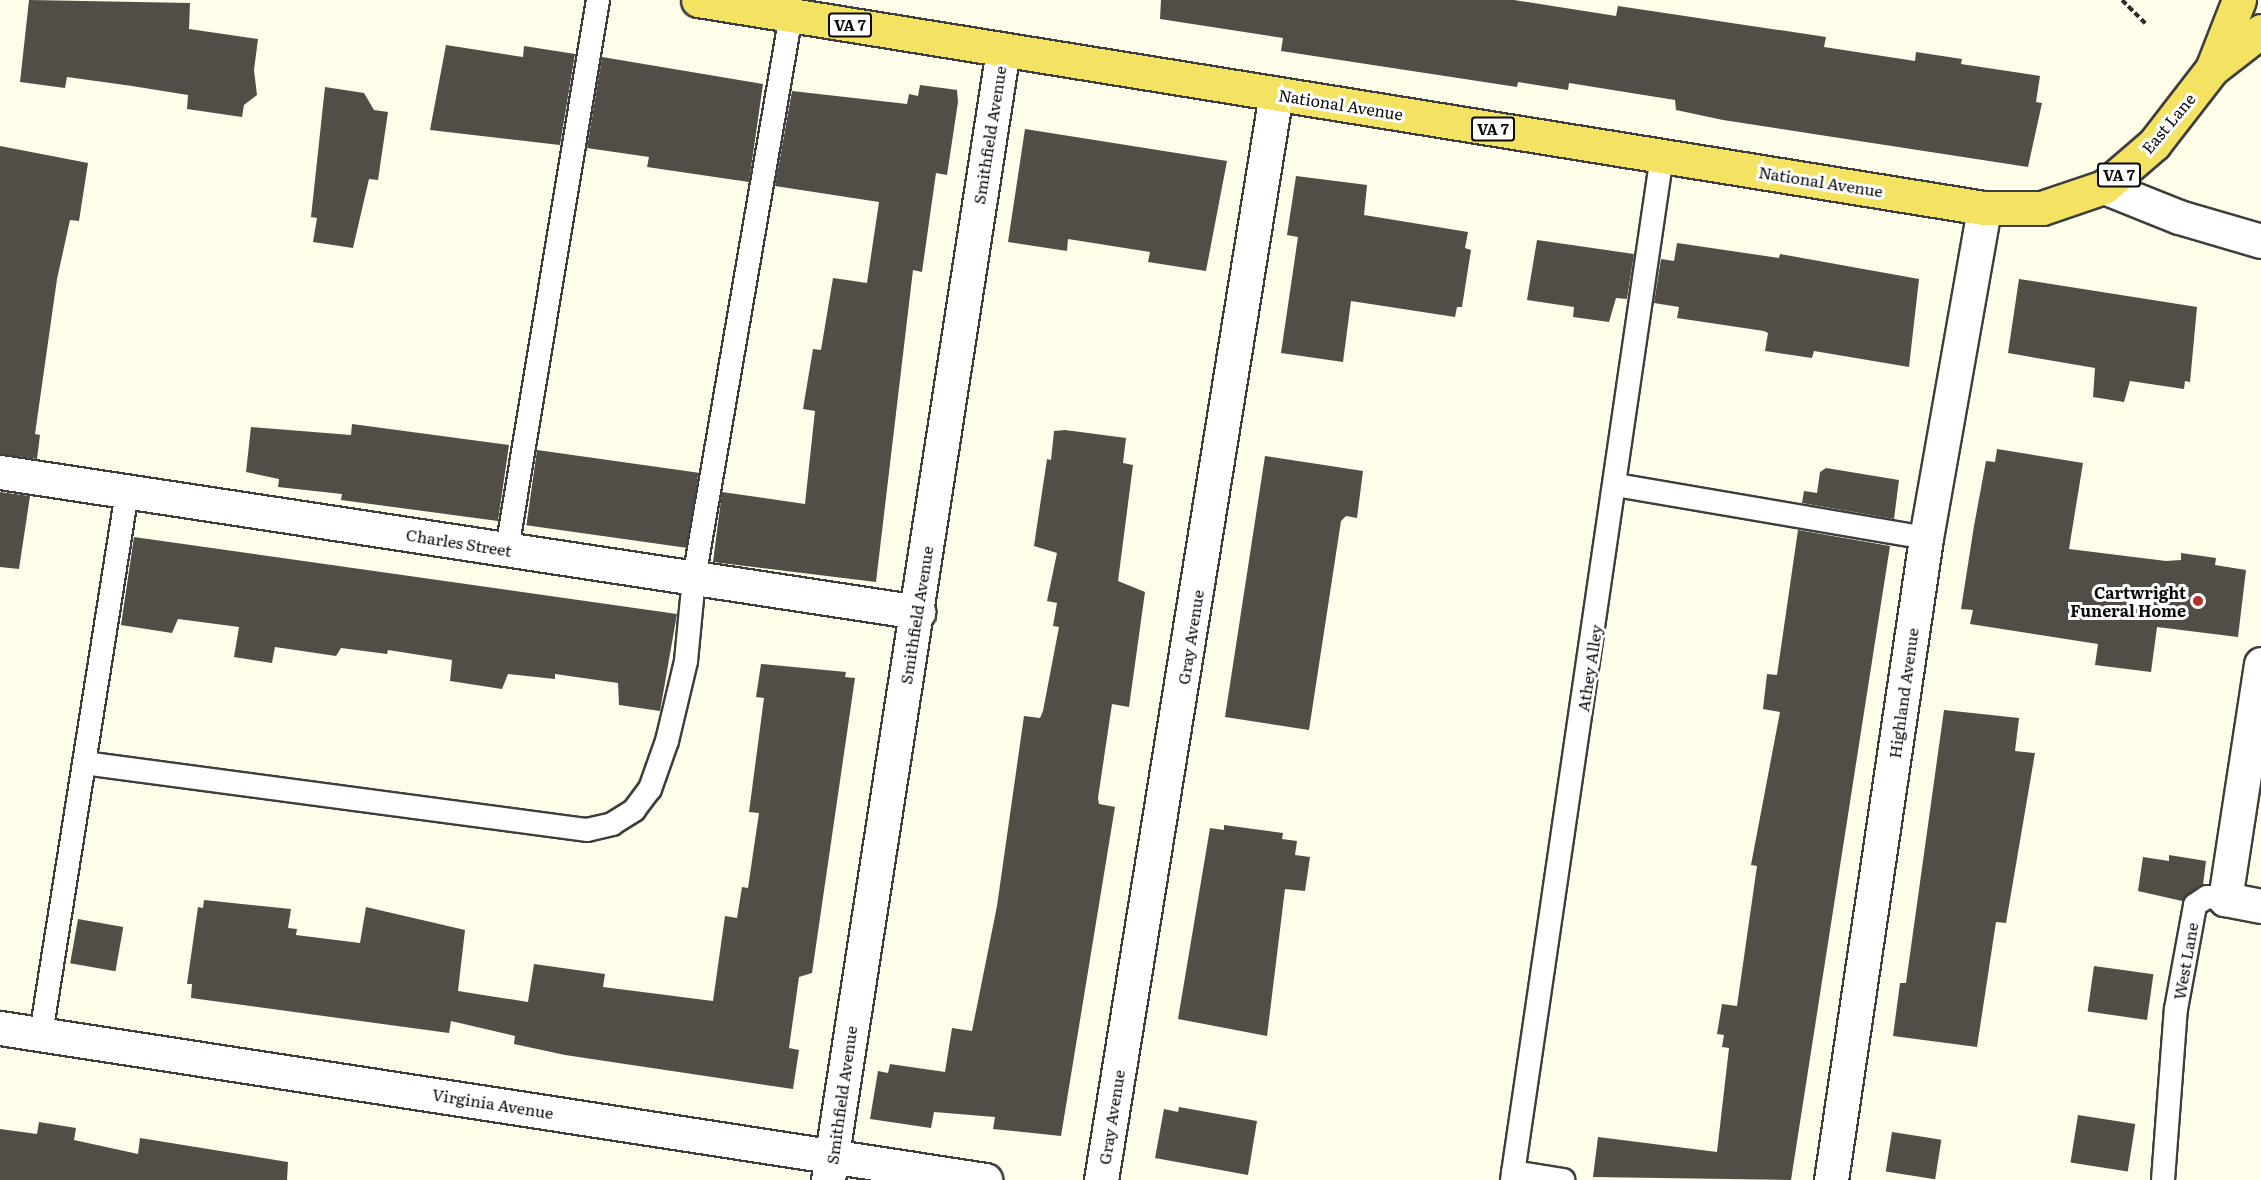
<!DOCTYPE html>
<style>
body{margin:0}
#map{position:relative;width:2261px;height:1180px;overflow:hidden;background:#fefde9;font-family:Literata,serif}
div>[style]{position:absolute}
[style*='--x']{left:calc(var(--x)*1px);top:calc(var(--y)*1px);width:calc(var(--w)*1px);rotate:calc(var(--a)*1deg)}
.building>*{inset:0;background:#534d47;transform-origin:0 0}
.path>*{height:4px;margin-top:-2px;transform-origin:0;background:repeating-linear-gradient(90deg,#2d2d2d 0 6px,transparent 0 9px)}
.roads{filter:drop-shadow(2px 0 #3e3e3e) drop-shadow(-2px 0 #3e3e3e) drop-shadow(0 2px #3e3e3e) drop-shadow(0 -2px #3e3e3e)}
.service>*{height:22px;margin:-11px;padding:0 11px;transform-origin:11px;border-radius:11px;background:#fff}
.minor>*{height:33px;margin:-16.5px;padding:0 16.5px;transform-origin:16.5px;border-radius:16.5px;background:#fff}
.tertiary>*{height:33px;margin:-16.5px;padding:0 16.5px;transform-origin:16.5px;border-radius:16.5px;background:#fff}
.primary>*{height:33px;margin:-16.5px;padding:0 16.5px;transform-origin:16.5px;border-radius:16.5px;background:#f4e263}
.dots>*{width:16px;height:16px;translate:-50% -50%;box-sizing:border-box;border:3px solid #fff;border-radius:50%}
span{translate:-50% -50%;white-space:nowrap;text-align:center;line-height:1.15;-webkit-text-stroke:6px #fff;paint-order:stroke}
.shield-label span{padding:2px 4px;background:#fff;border:2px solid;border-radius:4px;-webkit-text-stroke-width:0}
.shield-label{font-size:15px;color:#0b0b0b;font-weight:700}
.street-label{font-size:16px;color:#0b0b0b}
.poi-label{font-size:16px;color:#0b0b0b;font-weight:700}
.right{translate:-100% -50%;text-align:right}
</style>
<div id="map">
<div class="building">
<div style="clip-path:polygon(29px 0,190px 3px,189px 29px,258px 39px,254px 70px,257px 95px,244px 105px,242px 117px,187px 109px,188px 95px,132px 86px,67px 77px,65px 88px,20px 82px)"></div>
<div style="clip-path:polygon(1161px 0,1514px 0,1616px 16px,1618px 6px,1826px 37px,1824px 47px,1915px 61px,1916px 52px,1962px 59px,1961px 64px,2040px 76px,2036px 102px,2042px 103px,2028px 167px,1723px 120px,1676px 110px,1675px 100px,1569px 83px,1568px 90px,1518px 82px,1517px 87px,1281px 51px,1283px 38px,1160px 19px)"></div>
<div style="clip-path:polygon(446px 45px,523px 57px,524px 46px,575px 54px,560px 145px,430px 130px)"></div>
<div style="clip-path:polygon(602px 57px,763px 84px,749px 182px,647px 167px,649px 157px,587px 148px)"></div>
<div style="clip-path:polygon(920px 85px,957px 90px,958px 102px,947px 175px,936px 173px,922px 272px,913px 270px,876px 582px,713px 562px,722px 492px,805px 504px,815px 411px,803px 409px,813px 349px,821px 350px,833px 278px,867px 283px,879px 202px,775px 186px,792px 91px,907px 104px,909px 94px,918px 96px)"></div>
<div style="clip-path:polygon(325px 87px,364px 93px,374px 110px,388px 112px,378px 180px,369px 179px,353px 248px,313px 242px,317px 218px,311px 217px)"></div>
<div style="clip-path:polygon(1025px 129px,1227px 161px,1206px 271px,1148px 262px,1150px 252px,1068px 239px,1067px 251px,1008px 242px)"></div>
<div style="clip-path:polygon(0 146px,88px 163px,79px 221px,70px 220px,57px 279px,35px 434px,40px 435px,37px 459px,0 454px)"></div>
<div style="clip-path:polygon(1296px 176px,1367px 185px,1364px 215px,1468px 232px,1465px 248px,1471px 250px,1462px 307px,1457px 307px,1455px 317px,1351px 301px,1343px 362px,1281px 353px,1298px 237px,1287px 235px)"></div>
<div style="clip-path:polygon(1537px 240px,1634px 254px,1627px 299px,1616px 298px,1609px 322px,1573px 317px,1574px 307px,1527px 300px)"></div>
<div style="clip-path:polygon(1677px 243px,1779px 258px,1780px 254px,1919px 279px,1909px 367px,1814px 351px,1812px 358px,1765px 351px,1768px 333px,1764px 331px,1677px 318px,1679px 307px,1654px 303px,1661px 259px,1674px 261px)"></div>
<div style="clip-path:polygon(2019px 279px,2197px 307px,2190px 382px,2185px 381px,2184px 389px,2130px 381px,2124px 402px,2093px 397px,2095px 368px,2008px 353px)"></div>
<div style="clip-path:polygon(352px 424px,509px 445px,498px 521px,341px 500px,342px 494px,278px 487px,279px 479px,246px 472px,251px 427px,351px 435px)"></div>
<div style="clip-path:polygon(1065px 430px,1126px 438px,1123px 463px,1133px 465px,1118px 581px,1145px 592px,1129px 707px,1112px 704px,1098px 798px,1099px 804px,1115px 807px,1061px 1136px,993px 1129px,995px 1117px,934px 1112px,931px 1128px,870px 1119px,878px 1071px,888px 1073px,890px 1064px,945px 1072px,952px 1028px,972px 1031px,997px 906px,1024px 716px,1040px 718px,1043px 711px,1059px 627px,1053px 626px,1057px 603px,1047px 601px,1057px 553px,1034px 546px,1047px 459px,1051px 460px,1054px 431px)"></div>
<div style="clip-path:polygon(1997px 449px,2083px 463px,2069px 549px,2166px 561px,2181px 560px,2181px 553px,2216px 558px,2215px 565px,2246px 570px,2238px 637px,2157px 627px,2151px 672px,2095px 665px,2098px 644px,1970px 624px,1973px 610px,1961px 609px,1974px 526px,1986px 461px,1995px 462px)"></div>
<div style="left:537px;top:450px;width:163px;height:76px;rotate:8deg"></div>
<div style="clip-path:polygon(1265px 456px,1363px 471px,1357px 518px,1346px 516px,1341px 521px,1309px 730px,1225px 717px)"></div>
<div style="clip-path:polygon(1826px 468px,1899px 480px,1894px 519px,1802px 503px,1804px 491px,1817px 493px,1820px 472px)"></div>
<div style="clip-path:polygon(0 492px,30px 496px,19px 569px,0 567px)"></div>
<div style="clip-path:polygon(1798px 530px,1890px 546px,1791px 1180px,1593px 1177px,1598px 1137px,1717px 1152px,1729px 1048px,1722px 1047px,1724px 1035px,1717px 1034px,1722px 1004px,1737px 1006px,1757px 866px,1751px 865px,1780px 712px,1763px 709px,1767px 674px,1777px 675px)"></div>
<div style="clip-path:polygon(134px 537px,677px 614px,660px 711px,619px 705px,618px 683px,555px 674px,555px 679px,508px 674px,502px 689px,450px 681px,452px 660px,388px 650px,387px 654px,341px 648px,336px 656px,275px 647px,272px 663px,234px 657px,239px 627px,178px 619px,172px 633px,121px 625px)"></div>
<div style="clip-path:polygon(761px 664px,846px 672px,845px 677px,855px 678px,812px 973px,799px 977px,789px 1048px,799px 1050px,793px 1089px,565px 1055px,514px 1044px,515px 1036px,451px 1021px,449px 1033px,191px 998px,192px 984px,187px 984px,198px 907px,203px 908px,204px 900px,291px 909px,288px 928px,297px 929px,296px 935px,360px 943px,366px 907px,465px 930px,458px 991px,528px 1002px,534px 964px,605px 974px,603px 987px,713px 1001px,725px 916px,737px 918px,742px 887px,748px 888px,759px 813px,749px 812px,764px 698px,756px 697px)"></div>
<div style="clip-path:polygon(1944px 710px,2019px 718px,2015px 751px,2035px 753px,2006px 923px,1996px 922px,1977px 1047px,1893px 1036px,1900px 983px,1906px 983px)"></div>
<div style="clip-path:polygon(1224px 825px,1283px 833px,1282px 839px,1297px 841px,1295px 855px,1310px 857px,1305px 891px,1285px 889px,1267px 1036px,1178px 1019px,1210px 828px,1224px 830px)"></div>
<div style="clip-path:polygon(2169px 855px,2206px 861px,2203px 885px,2182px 901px,2138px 891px,2143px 857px,2169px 861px)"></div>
<div style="left:78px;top:919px;width:46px;height:45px;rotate:10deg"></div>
<div style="left:2094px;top:966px;width:60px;height:46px;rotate:8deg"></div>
<div style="clip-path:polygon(1179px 1107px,1257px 1121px,1248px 1175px,1155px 1158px,1164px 1109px,1178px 1112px)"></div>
<div style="left:2078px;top:1115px;width:58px;height:48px;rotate:9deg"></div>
<div style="clip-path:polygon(39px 1122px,76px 1128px,74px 1140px,138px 1154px,140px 1138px,288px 1162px,287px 1180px,0 1180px,0 1129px,37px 1134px)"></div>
<div style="left:1892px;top:1132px;width:50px;height:40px;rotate:9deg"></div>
</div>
<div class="path">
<div style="--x:2122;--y:0;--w:35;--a:45"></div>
</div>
<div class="roads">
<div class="service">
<div style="--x:1616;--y:485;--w:314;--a:9.7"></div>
<div style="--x:507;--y:549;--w:556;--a:-80.59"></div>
<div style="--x:84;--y:763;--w:507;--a:7.59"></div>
<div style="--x:587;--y:830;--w:26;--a:-13"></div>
<div style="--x:612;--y:824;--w:26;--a:-32"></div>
<div style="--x:634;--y:810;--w:26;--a:-53"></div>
<div style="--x:650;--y:789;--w:51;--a:-70.5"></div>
<div style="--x:667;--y:741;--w:82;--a:-76.6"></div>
<div style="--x:686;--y:661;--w:83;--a:-84.5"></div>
<div style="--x:694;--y:578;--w:571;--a:-80.22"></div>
<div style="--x:41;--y:1034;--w:549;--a:-80.98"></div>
<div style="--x:1513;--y:1172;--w:51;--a:9.1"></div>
<div style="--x:1512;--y:1180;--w:1035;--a:-81.67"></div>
<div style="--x:2163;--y:1180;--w:171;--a:-85.7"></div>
<div style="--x:2176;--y:1009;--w:106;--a:-79.6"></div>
<div style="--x:2195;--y:905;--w:14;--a:-34"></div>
<div style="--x:2207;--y:897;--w:18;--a:6"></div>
</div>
<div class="minor">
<div style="--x:2104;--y:187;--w:81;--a:21.8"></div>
<div style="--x:2179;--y:217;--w:85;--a:16.3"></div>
<div style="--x:0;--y:472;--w:929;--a:8.67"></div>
<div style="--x:2261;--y:664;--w:238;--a:98.7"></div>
<div style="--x:2225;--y:899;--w:37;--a:11"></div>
<div style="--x:0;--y:1028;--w:997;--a:8.77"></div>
<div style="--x:1101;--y:1180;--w:1100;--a:-80.85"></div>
<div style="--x:1831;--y:1180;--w:649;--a:-81.58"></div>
<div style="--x:1926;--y:538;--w:335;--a:-80"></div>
</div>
<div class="tertiary">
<div style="--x:828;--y:1180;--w:1143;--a:-81.2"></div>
</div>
<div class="primary">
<div style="--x:698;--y:0;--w:1303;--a:9.19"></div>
<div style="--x:1984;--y:208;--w:58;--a:0"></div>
<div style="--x:2042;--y:208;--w:65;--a:-18.7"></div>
<div style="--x:2104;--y:187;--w:66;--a:-40.7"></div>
<div style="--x:2154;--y:144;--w:95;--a:-52.3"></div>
<div style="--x:2212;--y:69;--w:74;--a:-68.6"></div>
<div style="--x:2212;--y:69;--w:62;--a:-37.8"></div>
</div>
</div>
<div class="dots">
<div style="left:2198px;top:601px;background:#b53228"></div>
</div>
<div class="shield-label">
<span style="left:850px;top:25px">VA 7</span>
<span style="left:1493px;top:129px">VA 7</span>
<span style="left:2119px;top:175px">VA 7</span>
</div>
<div class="street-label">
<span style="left:1341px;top:104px;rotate:9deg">National Avenue</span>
<span style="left:2168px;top:123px;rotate:-50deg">East Lane</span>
<span style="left:989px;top:135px;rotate:-81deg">Smithfield Avenue</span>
<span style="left:1821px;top:181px;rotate:9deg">National Avenue</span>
<span style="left:459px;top:542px;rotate:9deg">Charles Street</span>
<span style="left:916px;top:615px;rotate:-81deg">Smithfield Avenue</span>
<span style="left:1190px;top:637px;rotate:-81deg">Gray Avenue</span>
<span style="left:1589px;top:668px;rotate:-81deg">Athey Alley</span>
<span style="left:1903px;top:693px;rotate:-82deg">Highland Avenue</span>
<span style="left:2185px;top:961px;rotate:-80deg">West Lane</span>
<span style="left:841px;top:1095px;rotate:-82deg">Smithfield Avenue</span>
<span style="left:493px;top:1103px;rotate:9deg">Virginia Avenue</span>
<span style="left:1111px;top:1117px;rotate:-81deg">Gray Avenue</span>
</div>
<div class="poi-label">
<span class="right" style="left:2186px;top:601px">Cartwright<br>Funeral Home</span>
</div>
</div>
